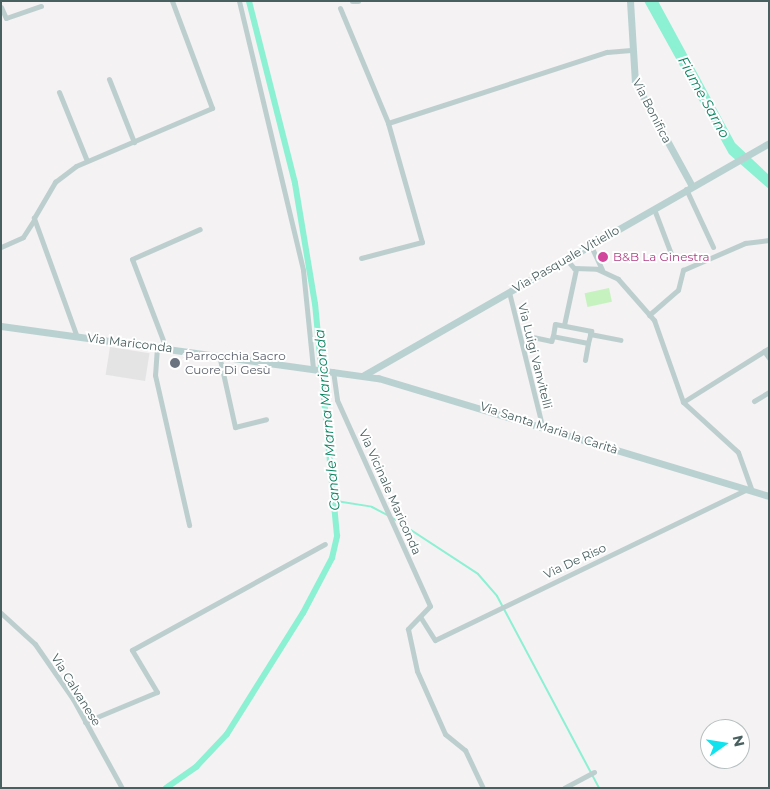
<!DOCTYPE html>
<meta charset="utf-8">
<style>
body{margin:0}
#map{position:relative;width:770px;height:789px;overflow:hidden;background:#f4f2f3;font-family:Montserrat,sans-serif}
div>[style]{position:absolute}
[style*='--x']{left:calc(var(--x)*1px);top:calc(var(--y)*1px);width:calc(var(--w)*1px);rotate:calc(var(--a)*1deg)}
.education>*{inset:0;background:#e5e4e4;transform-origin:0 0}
.green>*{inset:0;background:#c6f2c0;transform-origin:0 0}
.water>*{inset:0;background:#8cf0d2}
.stream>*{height:2px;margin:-1px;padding:0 1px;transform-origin:1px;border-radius:1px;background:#8cf0d2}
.canal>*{height:6px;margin:-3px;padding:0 3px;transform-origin:3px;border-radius:3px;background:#8cf0d2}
.street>*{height:5px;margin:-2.5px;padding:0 2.5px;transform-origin:2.5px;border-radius:2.5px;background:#bccfce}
.secondary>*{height:7px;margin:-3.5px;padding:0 3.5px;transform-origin:3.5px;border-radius:3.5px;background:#bad1d1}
.dots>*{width:14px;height:14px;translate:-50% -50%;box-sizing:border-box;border:2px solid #fff;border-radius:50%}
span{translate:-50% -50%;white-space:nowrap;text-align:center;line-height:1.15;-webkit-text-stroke:4px #fff;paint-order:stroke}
.street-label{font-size:12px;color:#48605f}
.hotel-label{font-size:12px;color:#b23c85}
.left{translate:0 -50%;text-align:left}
.worship-label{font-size:12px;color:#5b616d}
.water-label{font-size:14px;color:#09845f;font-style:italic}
.frame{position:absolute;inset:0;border:2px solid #48605f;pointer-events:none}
.north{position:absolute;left:700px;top:719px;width:50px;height:50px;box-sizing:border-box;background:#fff;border:1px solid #b6bfbf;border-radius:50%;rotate:77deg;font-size:14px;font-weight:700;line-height:20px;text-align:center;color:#48605f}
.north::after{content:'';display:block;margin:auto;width:18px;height:22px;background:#12e2ed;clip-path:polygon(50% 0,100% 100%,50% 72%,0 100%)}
</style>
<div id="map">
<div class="education">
<div style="left:110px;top:347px;width:40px;height:28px;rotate:9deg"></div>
</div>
<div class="green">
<div style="left:609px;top:288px;width:14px;height:25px;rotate:78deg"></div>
</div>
<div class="water">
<div style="clip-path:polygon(644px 1px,658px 1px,735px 143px,769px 175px,769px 189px,729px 154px)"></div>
</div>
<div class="stream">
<div style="--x:336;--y:501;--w:36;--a:9"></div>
<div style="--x:372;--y:507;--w:17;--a:28"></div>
<div style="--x:391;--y:517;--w:104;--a:33.2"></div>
<div style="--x:478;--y:574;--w:29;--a:49"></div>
<div style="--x:497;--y:596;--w:217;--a:62"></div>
</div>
<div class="canal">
<div style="--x:166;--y:788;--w:37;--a:-35"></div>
<div style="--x:196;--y:767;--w:45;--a:-46.8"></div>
<div style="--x:227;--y:734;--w:143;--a:-57.9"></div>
<div style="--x:303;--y:613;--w:62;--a:-62.2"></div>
<div style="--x:332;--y:558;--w:23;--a:-77"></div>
<div style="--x:337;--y:536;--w:233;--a:-95.4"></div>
<div style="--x:315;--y:304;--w:123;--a:-99.4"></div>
<div style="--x:295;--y:183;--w:188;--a:-104.2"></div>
</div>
<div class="street">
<div style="--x:239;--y:1;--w:277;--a:76.6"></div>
<div style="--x:303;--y:270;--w:99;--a:84.2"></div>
<div style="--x:352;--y:1;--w:6;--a:0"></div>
<div style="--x:1;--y:7;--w:12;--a:66"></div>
<div style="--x:6;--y:18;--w:37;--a:-19"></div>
<div style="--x:340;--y:8;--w:125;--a:67.3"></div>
<div style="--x:388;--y:123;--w:124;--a:74.1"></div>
<div style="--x:422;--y:242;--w:63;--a:165.3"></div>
<div style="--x:109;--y:79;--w:68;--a:68.4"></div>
<div style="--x:59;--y:92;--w:74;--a:67.9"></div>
<div style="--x:388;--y:123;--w:230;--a:-18"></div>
<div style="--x:607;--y:52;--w:24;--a:-5"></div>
<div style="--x:686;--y:189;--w:64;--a:65"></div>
<div style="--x:654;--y:209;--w:53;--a:69.2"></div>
<div style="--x:591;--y:246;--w:26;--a:65"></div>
<div style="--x:1;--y:247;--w:24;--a:-24"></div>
<div style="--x:23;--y:237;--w:20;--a:-57"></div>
<div style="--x:567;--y:260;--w:11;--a:49"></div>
<div style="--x:574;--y:268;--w:23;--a:2"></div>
<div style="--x:597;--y:269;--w:23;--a:25"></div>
<div style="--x:618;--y:279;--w:55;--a:48.7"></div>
<div style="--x:654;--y:320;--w:87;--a:70.5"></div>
<div style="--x:683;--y:402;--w:74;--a:42.3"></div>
<div style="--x:738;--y:452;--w:41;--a:70.3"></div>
<div style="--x:509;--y:292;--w:137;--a:76.1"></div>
<div style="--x:649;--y:315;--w:38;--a:-41"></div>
<div style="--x:678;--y:290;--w:21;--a:-76"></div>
<div style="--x:683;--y:270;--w:68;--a:-23.5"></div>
<div style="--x:745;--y:243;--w:24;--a:-7"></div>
<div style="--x:555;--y:324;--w:37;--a:11"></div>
<div style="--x:591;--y:331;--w:12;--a:104"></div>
<div style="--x:588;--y:343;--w:36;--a:-169"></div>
<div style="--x:553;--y:336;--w:12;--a:-81"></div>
<div style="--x:564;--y:325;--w:57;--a:-77.9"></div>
<div style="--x:590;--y:334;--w:31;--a:11"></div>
<div style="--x:528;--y:336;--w:24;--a:12"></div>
<div style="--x:551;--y:341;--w:5;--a:-68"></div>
<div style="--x:77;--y:337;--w:127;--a:-109.9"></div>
<div style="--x:34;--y:218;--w:42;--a:-59.7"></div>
<div style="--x:55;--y:182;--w:26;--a:-37"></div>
<div style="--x:76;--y:166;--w:148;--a:-23.1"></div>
<div style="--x:212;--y:108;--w:114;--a:-110.5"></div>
<div style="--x:157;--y:347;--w:28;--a:94"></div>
<div style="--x:155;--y:375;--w:154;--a:77.2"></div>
<div style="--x:166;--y:348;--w:95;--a:-110.9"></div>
<div style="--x:132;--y:259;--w:74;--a:-23.8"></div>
<div style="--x:764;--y:351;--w:9;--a:54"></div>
<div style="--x:219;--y:355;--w:74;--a:77.5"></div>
<div style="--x:235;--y:427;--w:32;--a:-14"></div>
<div style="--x:585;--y:360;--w:17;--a:-80"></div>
<div style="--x:333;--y:371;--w:29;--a:82"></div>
<div style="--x:337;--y:400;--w:226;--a:65.7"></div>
<div style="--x:430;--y:606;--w:32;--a:134"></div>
<div style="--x:408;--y:629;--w:43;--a:77.9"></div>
<div style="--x:417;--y:671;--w:69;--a:66"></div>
<div style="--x:445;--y:734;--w:26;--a:39"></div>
<div style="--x:465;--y:750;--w:42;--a:64.7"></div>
<div style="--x:754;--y:401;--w:17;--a:-31"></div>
<div style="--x:683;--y:402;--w:102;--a:-32.1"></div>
<div style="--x:1;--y:613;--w:46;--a:42.4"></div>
<div style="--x:35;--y:644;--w:67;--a:55.4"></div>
<div style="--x:73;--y:699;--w:102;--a:61.2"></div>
<div style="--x:421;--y:618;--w:26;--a:58"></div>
<div style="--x:435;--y:640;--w:347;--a:-25.8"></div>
<div style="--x:85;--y:722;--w:78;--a:-22.6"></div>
<div style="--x:157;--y:692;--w:49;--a:-120.8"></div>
<div style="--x:132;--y:650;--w:220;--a:-28.8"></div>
<div style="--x:564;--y:788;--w:34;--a:-28"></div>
</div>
<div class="secondary">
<div style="--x:630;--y:1;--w:81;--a:86.5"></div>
<div style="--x:635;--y:82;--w:119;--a:61.3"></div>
<div style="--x:1;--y:326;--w:381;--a:7.9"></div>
<div style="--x:378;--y:378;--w:408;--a:16.8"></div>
<div style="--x:364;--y:375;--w:467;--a:-29.8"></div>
</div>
<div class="dots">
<div style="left:603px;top:257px;background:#d1479c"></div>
<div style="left:175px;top:363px;background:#6b7280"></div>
</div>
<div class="street-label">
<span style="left:652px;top:111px;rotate:63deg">Via Bonifica</span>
<span style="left:566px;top:259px;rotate:-30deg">Via Pasquale Vitiello</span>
<span style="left:130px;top:343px;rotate:7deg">Via Mariconda</span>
<span style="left:535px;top:356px;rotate:76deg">Via Luigi Vanvitelli</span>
<span style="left:549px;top:428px;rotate:18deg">Via Santa Maria la Carità</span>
<span style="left:390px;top:492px;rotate:66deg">Via Vicinale Mariconda</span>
<span style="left:575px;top:561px;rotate:-25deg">Via De Riso</span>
<span style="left:76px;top:690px;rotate:58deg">Via Calvanese</span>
</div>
<div class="hotel-label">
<span class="left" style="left:613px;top:257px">B&amp;B La Ginestra</span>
</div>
<div class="worship-label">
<span class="left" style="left:185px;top:363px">Parrocchia Sacro<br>Cuore Di Gesù</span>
</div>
<div class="water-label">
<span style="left:704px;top:97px;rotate:61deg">Fiume Sarno</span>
<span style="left:327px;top:420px;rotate:-95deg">Canale Marna Mariconda</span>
</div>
<div class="frame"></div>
<div class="north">N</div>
</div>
